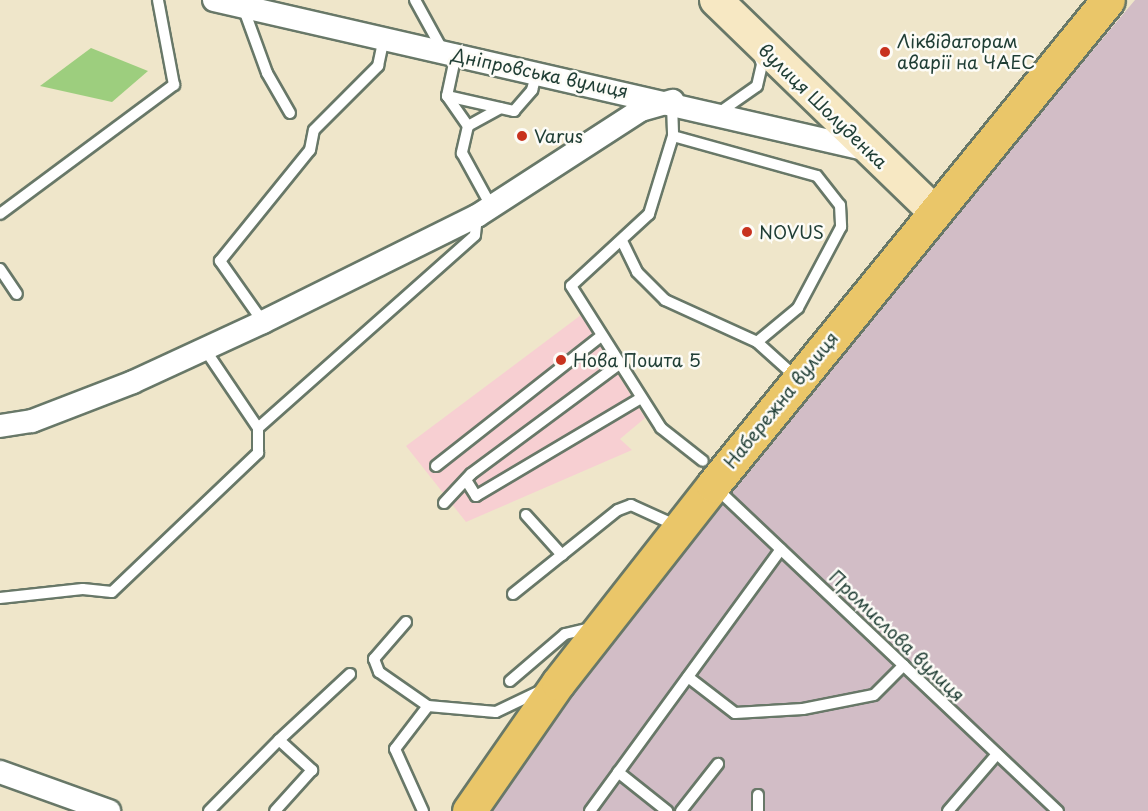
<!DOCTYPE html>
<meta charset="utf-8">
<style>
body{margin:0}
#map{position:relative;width:1148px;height:811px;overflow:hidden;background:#efe6ca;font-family:"Playpen Sans",sans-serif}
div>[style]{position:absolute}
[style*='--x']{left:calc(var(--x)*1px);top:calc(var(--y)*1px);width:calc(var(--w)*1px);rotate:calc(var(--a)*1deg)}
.built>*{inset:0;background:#f7cfd2}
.industrial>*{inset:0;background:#d2bdc6}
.green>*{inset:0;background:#9dce7e}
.roads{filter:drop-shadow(2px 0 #687868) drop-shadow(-2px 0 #687868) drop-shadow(0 2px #687868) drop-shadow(0 -2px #687868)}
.lane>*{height:10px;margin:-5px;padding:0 5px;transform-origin:5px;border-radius:5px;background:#fff}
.street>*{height:22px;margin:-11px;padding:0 11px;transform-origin:11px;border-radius:11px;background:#fff}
.secondary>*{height:32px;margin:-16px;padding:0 16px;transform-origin:16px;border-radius:16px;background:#f7e8c3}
.primary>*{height:33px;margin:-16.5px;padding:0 16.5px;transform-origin:16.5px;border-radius:16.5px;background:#eac669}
.dots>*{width:16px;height:16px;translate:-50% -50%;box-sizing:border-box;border:3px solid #fdfcf7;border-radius:50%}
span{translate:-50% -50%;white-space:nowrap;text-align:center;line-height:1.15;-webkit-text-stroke:5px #fdfcf7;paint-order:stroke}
.poi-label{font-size:18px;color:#1f3d34}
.left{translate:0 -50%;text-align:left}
.street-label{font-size:18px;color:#1f3d34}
</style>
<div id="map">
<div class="built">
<div style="clip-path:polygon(581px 315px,645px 418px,620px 439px,632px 450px,466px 522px,406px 446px)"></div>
</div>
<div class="industrial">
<div style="clip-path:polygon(1135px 0,1148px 0,1148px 811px,469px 811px,918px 258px)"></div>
</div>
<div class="green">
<div style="clip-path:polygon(91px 48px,148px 71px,112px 102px,40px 86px)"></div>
</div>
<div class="roads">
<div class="lane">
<div style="--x:415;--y:0;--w:58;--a:61.2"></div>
<div style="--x:243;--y:7;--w:70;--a:70"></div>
<div style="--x:267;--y:73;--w:46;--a:60.1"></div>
<div style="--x:456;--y:54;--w:43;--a:102.1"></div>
<div style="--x:447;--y:96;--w:69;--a:12.6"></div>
<div style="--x:514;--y:111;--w:28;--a:-49"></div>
<div style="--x:532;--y:90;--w:19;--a:-74"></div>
<div style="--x:447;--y:96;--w:37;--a:55"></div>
<div style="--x:468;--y:126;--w:37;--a:-29"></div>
<div style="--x:672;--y:104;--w:32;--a:88"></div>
<div style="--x:673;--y:136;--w:82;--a:107.1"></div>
<div style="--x:649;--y:214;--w:106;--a:137.3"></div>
<div style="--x:571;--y:286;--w:168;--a:57.6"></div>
<div style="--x:661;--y:428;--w:53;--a:38.2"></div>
<div style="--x:720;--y:112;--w:45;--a:-35.1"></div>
<div style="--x:757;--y:86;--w:23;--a:-77"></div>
<div style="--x:762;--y:64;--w:12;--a:-110"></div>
<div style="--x:468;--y:126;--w:28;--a:103"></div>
<div style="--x:462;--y:153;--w:60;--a:61.3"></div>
<div style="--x:673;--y:136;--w:149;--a:15.5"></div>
<div style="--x:817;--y:176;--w:37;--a:52"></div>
<div style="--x:840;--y:205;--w:22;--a:87"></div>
<div style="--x:841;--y:227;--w:92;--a:118"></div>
<div style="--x:798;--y:308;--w:53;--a:140.3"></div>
<div style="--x:757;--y:342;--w:54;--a:42"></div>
<div style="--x:0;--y:214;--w:217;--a:-36.6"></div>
<div style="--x:174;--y:85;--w:86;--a:-100.7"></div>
<div style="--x:623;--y:243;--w:32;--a:64"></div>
<div style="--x:637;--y:272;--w:40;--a:45"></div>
<div style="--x:665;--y:300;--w:101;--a:24.5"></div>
<div style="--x:0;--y:269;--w:30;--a:56"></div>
<div style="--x:263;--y:322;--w:75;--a:-125.2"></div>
<div style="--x:220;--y:261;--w:143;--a:-51"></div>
<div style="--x:310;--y:150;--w:20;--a:-79"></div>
<div style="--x:314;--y:130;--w:91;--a:-45"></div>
<div style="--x:378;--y:66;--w:30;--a:-78"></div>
<div style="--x:258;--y:428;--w:290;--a:-41.6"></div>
<div style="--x:475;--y:235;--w:19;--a:-84"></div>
<div style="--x:436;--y:466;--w:210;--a:-38.2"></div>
<div style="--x:466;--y:480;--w:19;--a:58"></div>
<div style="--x:476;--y:496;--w:192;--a:-30.7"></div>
<div style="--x:715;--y:487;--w:472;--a:43.4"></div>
<div style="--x:444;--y:503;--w:40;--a:-47"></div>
<div style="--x:471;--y:474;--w:183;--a:-36.6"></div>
<div style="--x:526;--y:515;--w:54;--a:48"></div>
<div style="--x:513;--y:594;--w:134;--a:-38.7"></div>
<div style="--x:618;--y:510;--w:14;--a:-21"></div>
<div style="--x:631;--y:505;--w:51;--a:24.5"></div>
<div style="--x:0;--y:598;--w:83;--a:-6.2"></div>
<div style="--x:83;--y:589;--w:29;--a:6"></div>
<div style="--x:112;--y:592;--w:202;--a:-43.6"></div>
<div style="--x:258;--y:453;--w:25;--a:-90"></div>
<div style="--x:258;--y:428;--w:97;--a:-124"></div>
<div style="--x:406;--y:622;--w:49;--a:130.9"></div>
<div style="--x:374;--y:659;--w:14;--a:69"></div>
<div style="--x:379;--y:672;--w:60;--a:34.8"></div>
<div style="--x:688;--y:677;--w:59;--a:37.5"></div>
<div style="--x:735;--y:713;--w:68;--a:-3.4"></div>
<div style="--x:803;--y:709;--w:72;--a:-11.2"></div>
<div style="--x:874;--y:695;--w:42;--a:-45"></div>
<div style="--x:510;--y:681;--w:72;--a:-40.5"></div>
<div style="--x:565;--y:634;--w:26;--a:-13"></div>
<div style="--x:279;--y:740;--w:97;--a:-42.9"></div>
<div style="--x:618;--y:772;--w:63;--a:38.5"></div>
<div style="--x:209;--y:811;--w:100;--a:-45.4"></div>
<div style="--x:279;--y:740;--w:45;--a:42.3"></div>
<div style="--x:312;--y:770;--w:55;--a:132.1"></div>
<div style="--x:423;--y:811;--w:68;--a:-114.3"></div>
<div style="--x:395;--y:749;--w:54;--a:-52.5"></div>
<div style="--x:428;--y:706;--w:68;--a:5"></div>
<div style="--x:496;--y:712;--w:51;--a:-25.6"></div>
<div style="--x:590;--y:811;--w:324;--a:-53.9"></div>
<div style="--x:681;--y:811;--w:60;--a:-51.8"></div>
<div style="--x:758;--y:811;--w:16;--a:-90"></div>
<div style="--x:948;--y:811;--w:75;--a:-49.3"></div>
</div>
<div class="street">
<div style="--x:214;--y:0;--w:667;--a:12.91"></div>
<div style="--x:0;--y:426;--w:32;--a:-9"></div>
<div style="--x:32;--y:421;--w:108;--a:-21.1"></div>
<div style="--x:133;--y:382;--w:143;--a:-24.8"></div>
<div style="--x:263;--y:322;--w:239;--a:-26.4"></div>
<div style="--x:477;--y:216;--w:195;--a:-32.9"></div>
<div style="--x:641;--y:110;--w:33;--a:-16"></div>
<div style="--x:0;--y:772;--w:116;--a:19.7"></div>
</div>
<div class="secondary">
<div style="--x:716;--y:0;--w:301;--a:44.1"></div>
</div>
<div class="primary">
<div style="--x:469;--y:811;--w:156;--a:-55.2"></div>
<div style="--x:558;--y:683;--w:251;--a:-51.9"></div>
<div style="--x:713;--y:485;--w:625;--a:-50.84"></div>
</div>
</div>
<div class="dots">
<div style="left:885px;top:52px;background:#c8321e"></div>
<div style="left:522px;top:136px;background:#c8321e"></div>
<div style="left:747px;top:232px;background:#c8321e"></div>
<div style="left:561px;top:360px;background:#c8321e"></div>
</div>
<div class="poi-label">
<span class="left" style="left:897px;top:52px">Ліквідаторам<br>аварії на ЧАЕС</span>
<span class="left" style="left:534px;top:136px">Varus</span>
<span class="left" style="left:759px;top:232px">NOVUS</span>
<span class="left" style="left:573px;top:360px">Нова Пошта 5</span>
</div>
<div class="street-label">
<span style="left:540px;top:73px;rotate:12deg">Дніпровська вулиця</span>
<span style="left:823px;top:106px;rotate:44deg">вулиця Шолуденка</span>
<span style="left:781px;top:400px;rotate:-51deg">Набережна вулиця</span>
<span style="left:897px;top:636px;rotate:44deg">Промислова вулиця</span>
</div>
</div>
